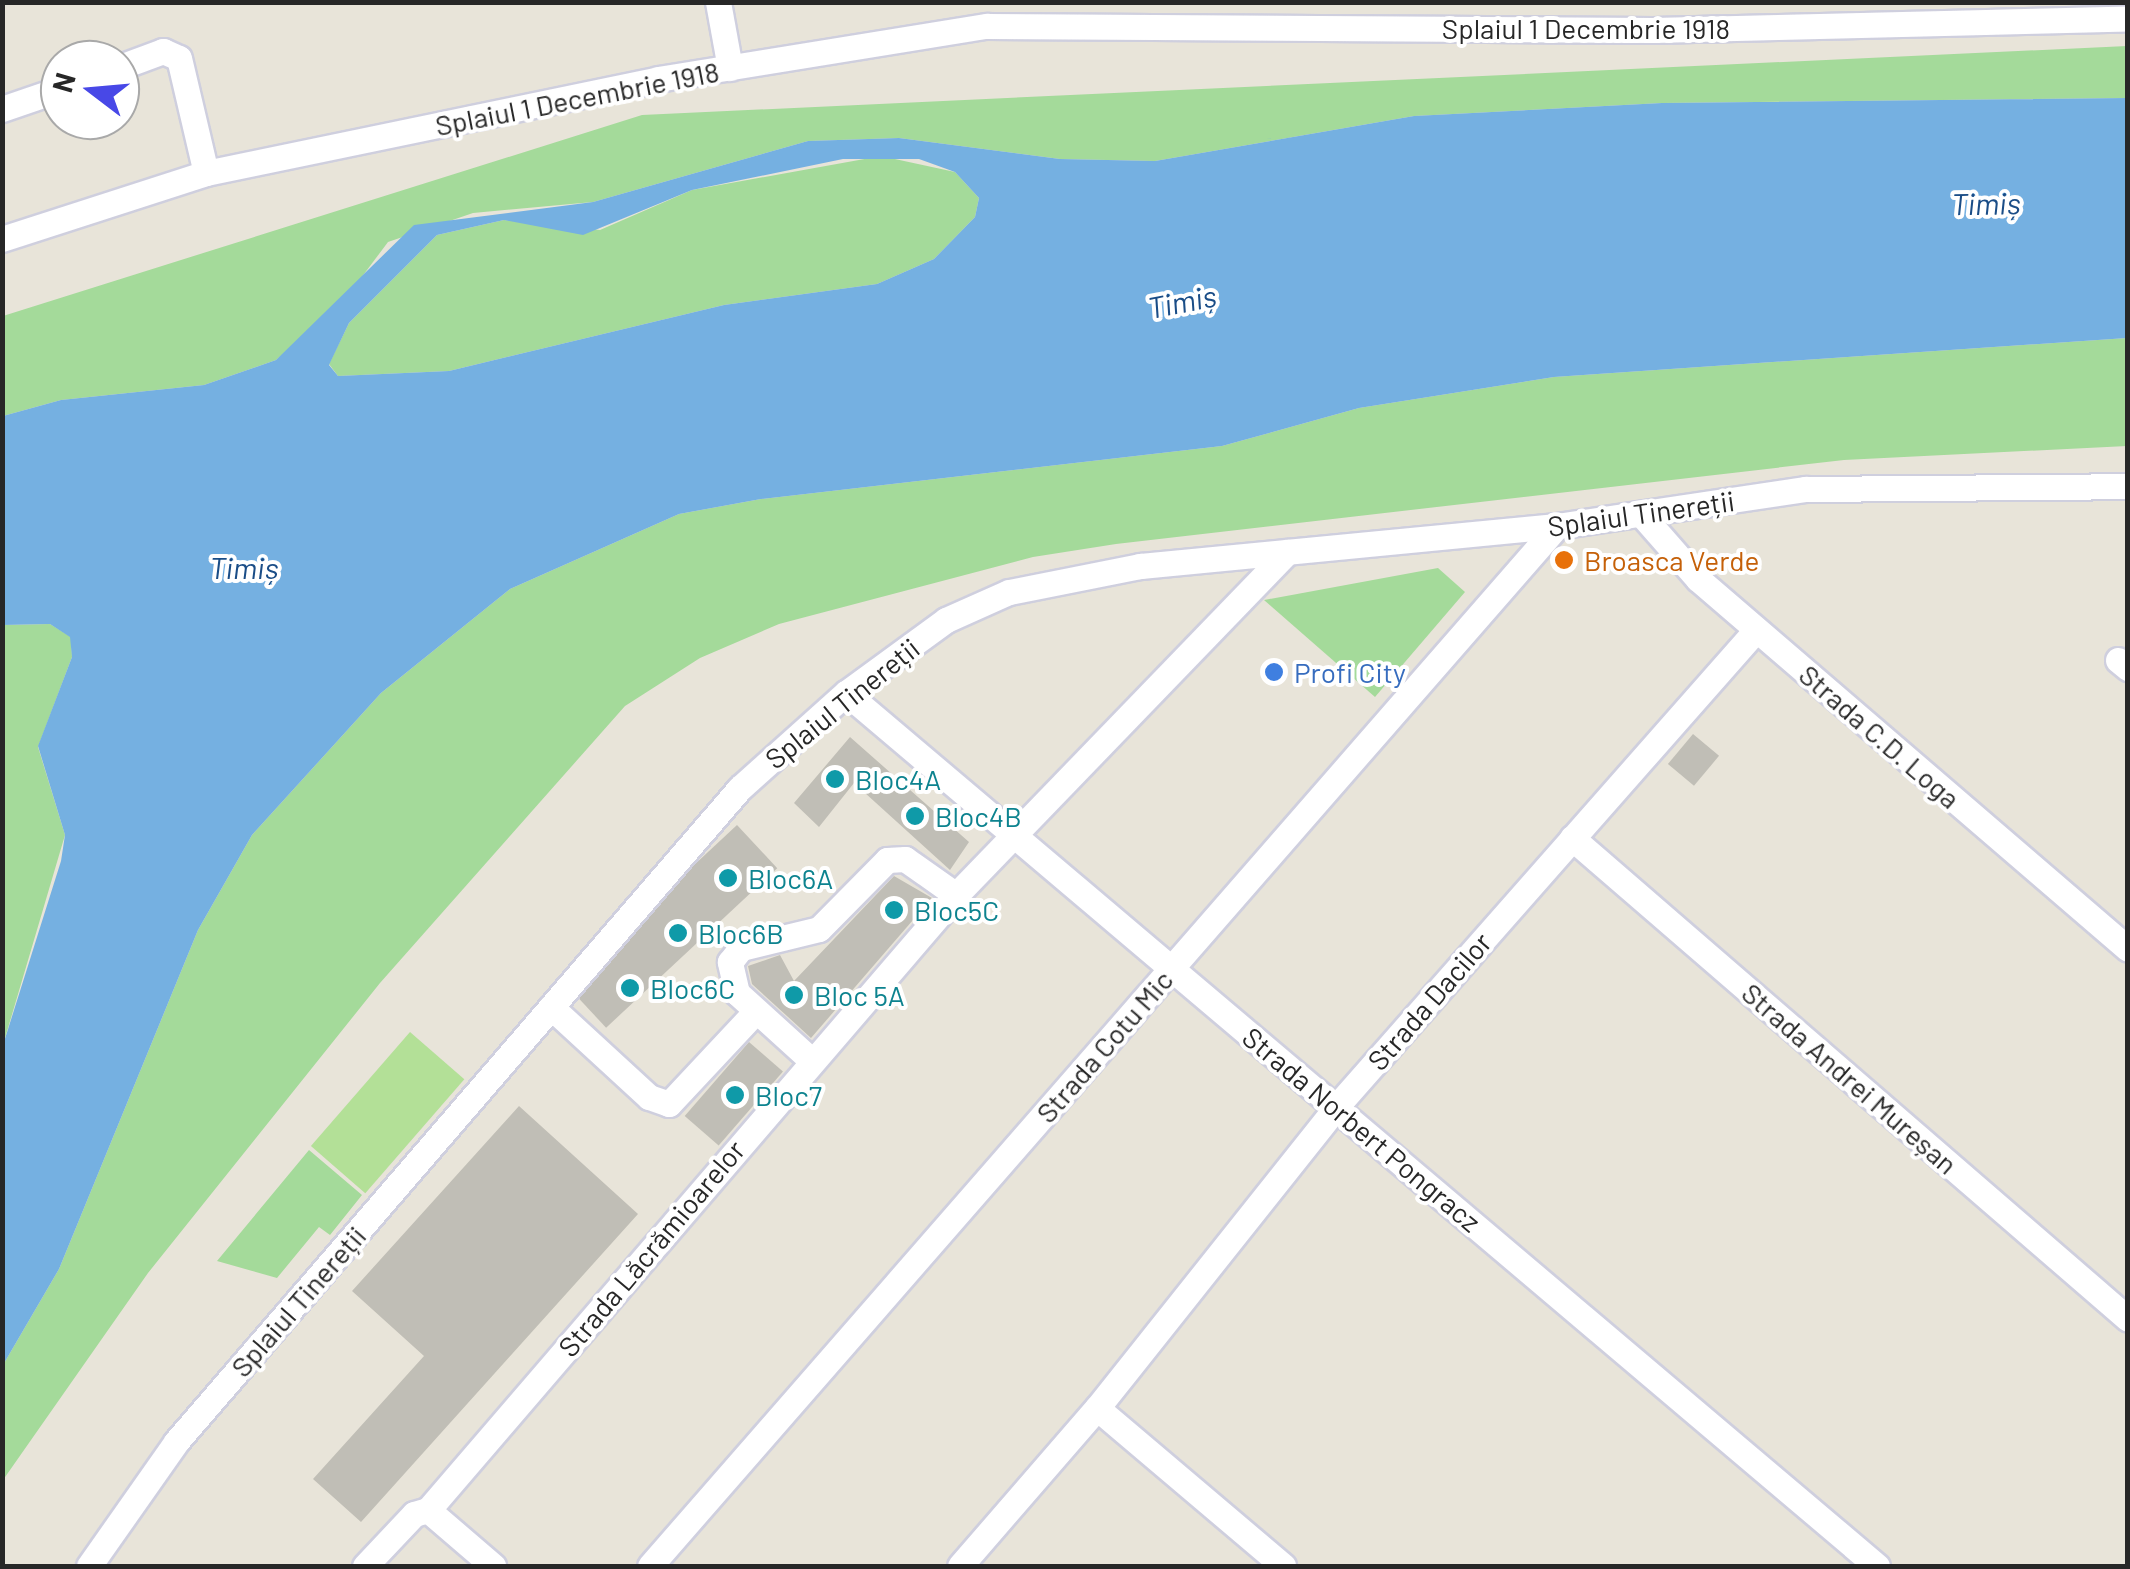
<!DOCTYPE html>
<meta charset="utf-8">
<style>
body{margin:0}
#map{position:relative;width:2130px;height:1569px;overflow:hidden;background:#e8e4d9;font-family:Barlow,sans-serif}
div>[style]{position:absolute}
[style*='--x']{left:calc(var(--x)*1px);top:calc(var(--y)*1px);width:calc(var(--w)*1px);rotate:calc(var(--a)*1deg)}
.green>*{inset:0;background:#a4da9a}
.pitch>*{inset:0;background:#b3e097;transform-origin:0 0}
.water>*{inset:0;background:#75b0e1}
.building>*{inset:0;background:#c0beb6;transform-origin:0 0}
.roads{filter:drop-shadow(2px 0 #cfcfde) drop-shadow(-2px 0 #cfcfde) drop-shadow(0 2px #cfcfde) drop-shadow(0 -2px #cfcfde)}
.minor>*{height:25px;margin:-12.5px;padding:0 12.5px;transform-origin:12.5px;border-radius:12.5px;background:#fff}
.dots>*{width:28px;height:28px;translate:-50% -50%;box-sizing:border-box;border:5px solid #fff;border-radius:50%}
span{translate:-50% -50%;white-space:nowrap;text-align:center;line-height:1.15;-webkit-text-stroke:8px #fff;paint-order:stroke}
.street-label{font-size:28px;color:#272727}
.food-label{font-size:28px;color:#c56008}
.left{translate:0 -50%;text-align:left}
.shop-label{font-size:28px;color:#366cbe}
.culture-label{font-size:28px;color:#0d838f}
.water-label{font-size:30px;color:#1a4d87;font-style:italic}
.frame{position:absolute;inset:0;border:5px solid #272727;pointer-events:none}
.north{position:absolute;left:40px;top:40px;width:100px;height:100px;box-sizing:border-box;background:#fff;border:2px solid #a9a9a9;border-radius:50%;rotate:286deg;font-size:28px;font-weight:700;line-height:40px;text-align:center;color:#272727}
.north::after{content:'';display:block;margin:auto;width:35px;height:45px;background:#4848e7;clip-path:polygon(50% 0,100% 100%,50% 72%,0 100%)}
</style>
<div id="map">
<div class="green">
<div style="clip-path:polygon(2127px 46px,2127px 98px,1662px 103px,1414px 116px,1155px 161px,1060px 159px,899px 138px,808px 141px,593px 202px,473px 213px,388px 242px,343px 302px,276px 360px,204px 385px,61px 400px,3px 416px,3px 316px,642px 115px)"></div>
<div style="clip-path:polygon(881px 156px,955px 172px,979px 198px,975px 217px,934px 259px,877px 284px,724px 305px,449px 371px,338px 376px,329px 364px,349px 323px,437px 235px,504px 220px,600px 230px,692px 190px)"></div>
<div style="clip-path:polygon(2127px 338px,2127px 446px,1844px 460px,1116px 544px,1033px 557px,779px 624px,700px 658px,625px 706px,380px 983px,148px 1273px,3px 1480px,3px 1365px,59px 1269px,198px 930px,252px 835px,381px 693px,510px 589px,679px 514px,761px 499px,1222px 446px,1359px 408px,1554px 377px)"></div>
<div style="clip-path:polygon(1438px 568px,1465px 592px,1375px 697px,1264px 600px)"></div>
<div style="clip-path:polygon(50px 624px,71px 637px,72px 657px,38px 747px,65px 835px,3px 1045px,3px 625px)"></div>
<div style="clip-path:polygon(309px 1150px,362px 1195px,330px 1235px,319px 1227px,277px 1278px,217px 1261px)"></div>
</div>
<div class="pitch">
<div style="left:410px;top:1032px;width:72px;height:151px;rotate:41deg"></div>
</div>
<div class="water">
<div style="clip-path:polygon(evenodd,2127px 98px,2127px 338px,1554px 377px,1359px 408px,1222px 446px,761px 499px,679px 514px,510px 589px,381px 693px,252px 835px,198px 930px,59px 1269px,3px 1365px,3px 1045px,61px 861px,65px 835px,38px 746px,72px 657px,70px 637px,50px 624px,3px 625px,3px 416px,61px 400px,204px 385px,276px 360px,414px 225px,593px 202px,808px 141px,899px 138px,1060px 159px,1155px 161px,1414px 116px,1662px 103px,2127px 98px,843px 159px,919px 159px,955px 172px,979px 198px,975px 217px,934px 259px,877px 284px,724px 305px,449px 371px,338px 376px,329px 365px,349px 323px,437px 235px,504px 220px,583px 235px,692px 190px,843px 159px)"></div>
</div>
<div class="building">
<div style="left:1693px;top:734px;width:34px;height:39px;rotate:40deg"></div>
<div style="clip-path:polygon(850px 737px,969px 842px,950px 870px,854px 783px,819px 827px,794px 803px)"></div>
<div style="left:737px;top:825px;width:59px;height:234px;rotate:47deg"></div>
<div style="clip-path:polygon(894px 876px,932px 898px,811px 1038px,752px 984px,748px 966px,780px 955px,794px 981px)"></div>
<div style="left:749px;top:1042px;width:45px;height:98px;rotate:41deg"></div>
<div style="clip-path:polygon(519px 1106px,638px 1214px,361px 1522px,313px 1479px,424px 1356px,352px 1291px)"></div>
</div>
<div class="roads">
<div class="minor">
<div style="--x:718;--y:2;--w:67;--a:79.7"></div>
<div style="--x:120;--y:67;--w:46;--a:-20.4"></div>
<div style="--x:163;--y:51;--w:17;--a:24"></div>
<div style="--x:179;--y:58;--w:118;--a:76.8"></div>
<div style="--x:2;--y:109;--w:61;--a:-19"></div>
<div style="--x:2;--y:239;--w:214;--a:-17.9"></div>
<div style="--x:206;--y:173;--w:462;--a:-11.7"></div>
<div style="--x:658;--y:79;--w:333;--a:-9.2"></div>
<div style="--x:987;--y:26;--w:666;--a:0.34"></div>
<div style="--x:1653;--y:30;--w:475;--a:-1.4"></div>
<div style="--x:1641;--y:514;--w:86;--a:48.8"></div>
<div style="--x:1698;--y:579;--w:567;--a:40.71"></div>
<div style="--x:2118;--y:660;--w:13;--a:39"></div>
<div style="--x:846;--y:693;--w:1351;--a:40.26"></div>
<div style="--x:1572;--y:838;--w:735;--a:40.86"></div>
<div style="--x:551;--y:1007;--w:133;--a:42.6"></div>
<div style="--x:649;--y:1097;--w:21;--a:19"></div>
<div style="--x:669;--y:1104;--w:127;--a:-46.9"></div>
<div style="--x:811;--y:1060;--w:100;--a:-137.8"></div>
<div style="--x:737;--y:993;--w:32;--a:-103"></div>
<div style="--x:730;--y:962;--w:18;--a:-52"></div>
<div style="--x:741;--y:948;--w:80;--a:-13.7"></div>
<div style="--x:819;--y:929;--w:97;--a:-45.4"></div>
<div style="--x:887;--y:860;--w:18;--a:-3"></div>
<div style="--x:905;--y:859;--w:62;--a:35.2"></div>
<div style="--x:1097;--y:1408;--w:244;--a:40.3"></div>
<div style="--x:428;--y:1510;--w:811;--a:-49.35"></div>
<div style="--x:956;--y:895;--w:477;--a:-46"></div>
<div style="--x:428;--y:1510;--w:86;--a:40.7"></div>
<div style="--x:89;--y:1566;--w:151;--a:-54.9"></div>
<div style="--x:176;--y:1442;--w:864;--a:-49.23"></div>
<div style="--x:740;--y:788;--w:142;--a:-41.9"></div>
<div style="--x:846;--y:693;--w:124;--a:-36.1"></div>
<div style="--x:946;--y:620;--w:69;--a:-24"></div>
<div style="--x:1009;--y:592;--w:134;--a:-11.2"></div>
<div style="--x:1140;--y:566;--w:419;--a:-5.5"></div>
<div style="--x:1557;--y:526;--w:251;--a:-8.5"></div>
<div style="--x:1805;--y:489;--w:323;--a:-0.5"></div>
<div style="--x:365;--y:1566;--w:71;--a:-46.7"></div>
<div style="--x:414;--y:1514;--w:15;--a:-16"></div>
<div style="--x:650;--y:1566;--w:1380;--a:-48.91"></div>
<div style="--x:960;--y:1566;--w:209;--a:-49.1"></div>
<div style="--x:1097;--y:1408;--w:384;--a:-51.5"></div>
<div style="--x:1336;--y:1107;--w:636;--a:-48.64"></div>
</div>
</div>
<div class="dots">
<div style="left:1564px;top:560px;background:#e8710a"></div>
<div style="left:1274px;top:672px;background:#3f7fe0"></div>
<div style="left:835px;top:779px;background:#0f9aa8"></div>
<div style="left:915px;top:816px;background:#0f9aa8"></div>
<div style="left:728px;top:878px;background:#0f9aa8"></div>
<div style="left:894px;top:910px;background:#0f9aa8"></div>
<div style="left:678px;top:933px;background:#0f9aa8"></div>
<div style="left:630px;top:988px;background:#0f9aa8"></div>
<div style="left:794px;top:995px;background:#0f9aa8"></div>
<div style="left:735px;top:1095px;background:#0f9aa8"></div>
</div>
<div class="street-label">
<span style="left:1586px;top:28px">Splaiul 1 Decembrie 1918</span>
<span style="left:577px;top:98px;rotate:-11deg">Splaiul 1 Decembrie 1918</span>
<span style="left:1641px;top:513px;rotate:-8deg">Splaiul Tinereții</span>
<span style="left:842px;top:703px;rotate:-39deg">Splaiul Tinereții</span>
<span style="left:1880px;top:736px;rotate:41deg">Strada C.D. Loga</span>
<span style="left:1429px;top:1001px;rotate:-49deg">Strada Dacilor</span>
<span style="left:1104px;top:1046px;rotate:-49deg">Strada Cotu Mic</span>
<span style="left:1850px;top:1078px;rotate:41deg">Strada Andrei Mureșan</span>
<span style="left:1362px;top:1129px;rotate:40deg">Strada Norbert Pongracz</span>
<span style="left:651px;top:1248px;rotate:-50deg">Strada Lăcrămioarelor</span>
<span style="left:298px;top:1301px;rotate:-49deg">Splaiul Tinereții</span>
</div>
<div class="food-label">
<span class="left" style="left:1584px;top:560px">Broasca Verde</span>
</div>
<div class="shop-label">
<span class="left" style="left:1294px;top:672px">Profi City</span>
</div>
<div class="culture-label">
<span class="left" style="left:855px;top:779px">Bloc4A</span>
<span class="left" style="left:935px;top:816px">Bloc4B</span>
<span class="left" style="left:748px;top:878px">Bloc6A</span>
<span class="left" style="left:914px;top:910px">Bloc5C</span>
<span class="left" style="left:698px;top:933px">Bloc6B</span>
<span class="left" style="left:650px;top:988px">Bloc6C</span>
<span class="left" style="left:814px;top:995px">Bloc 5A</span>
<span class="left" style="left:755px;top:1095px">Bloc7</span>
</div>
<div class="water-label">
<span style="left:1986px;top:203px;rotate:-1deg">Timiș</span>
<span style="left:1182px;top:301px;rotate:-11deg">Timiș</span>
<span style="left:244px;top:567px">Timiș</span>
</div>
<div class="frame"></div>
<div class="north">N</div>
</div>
